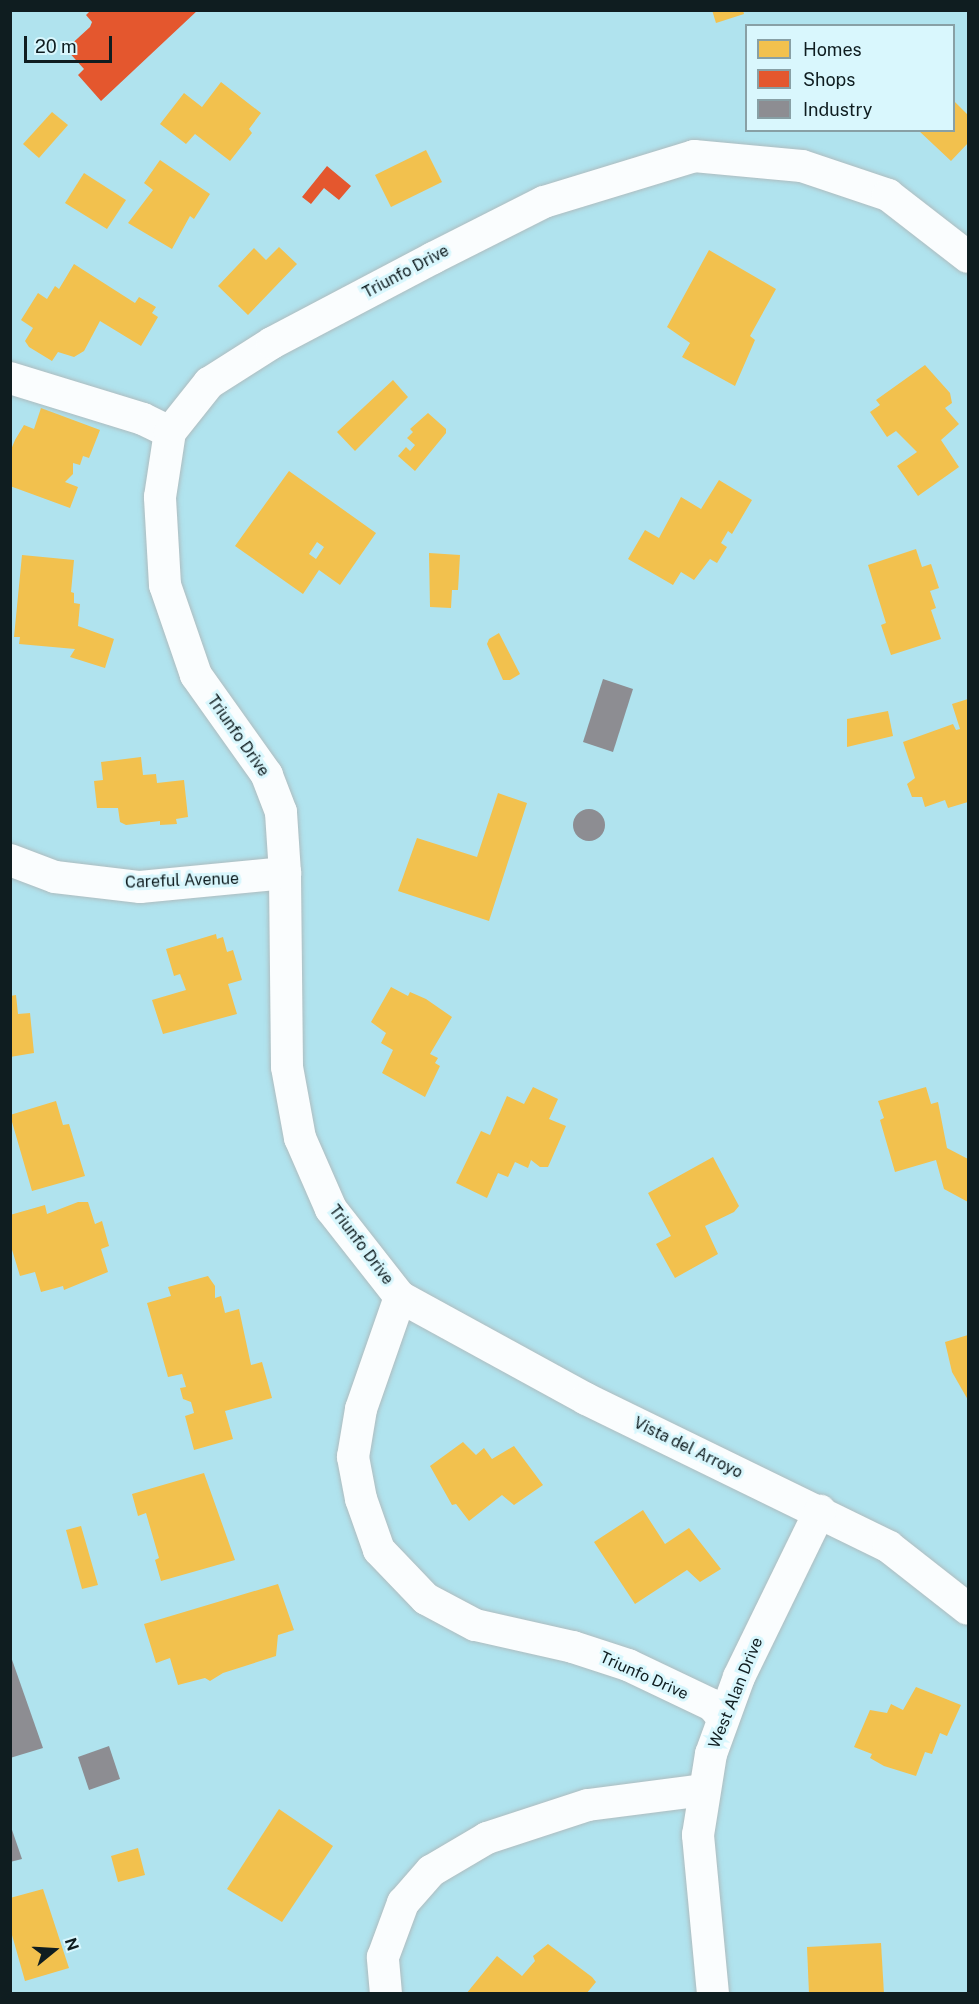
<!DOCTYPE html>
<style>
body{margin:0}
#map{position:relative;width:979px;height:2004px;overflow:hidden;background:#e1f1f5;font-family:"Public Sans",sans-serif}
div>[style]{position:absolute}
.green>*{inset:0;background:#b0e3ee}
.homes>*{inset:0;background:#f2c14e}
.shops>*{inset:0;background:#e4572e}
.industry>*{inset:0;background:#8d8d92}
.round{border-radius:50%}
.roads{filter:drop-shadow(0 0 2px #aebcbf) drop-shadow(0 0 2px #aebcbf)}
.minor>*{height:32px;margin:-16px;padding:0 16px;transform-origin:16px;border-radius:16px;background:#fafdfe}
span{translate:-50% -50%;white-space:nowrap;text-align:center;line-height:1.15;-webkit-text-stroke:6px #d9f7fd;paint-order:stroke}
.street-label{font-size:16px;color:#0f1d20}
.frame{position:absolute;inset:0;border:12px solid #0f1d20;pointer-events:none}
.legend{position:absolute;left:745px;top:24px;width:210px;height:108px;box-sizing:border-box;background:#d9f7fd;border:2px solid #88a0a5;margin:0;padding:8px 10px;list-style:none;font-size:18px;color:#0f1d20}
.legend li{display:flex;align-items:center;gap:12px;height:30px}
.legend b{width:30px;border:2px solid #88a0a5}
.north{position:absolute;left:24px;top:1920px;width:60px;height:60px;-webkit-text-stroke:4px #d9f7fd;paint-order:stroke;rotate:72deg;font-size:16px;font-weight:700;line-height:24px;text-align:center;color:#0f1d20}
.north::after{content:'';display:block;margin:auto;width:21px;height:27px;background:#0f1d20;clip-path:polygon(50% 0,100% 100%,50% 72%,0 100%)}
.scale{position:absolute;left:24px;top:36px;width:88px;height:27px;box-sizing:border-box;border:3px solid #0f1d20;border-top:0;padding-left:8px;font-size:18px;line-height:21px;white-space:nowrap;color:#0f1d20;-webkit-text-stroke:4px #d9f7fd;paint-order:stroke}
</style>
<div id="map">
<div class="green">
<div style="clip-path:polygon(evenodd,11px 11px,968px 11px,968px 1993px,11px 1993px,11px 11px,746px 26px,954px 26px,954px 130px,746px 130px,746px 26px)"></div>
</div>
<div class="homes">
<div style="clip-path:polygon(712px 10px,743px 10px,744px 14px,716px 23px)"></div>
<div style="clip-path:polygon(221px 82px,261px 113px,249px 129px,252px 133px,230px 161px,195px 134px,186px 144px,160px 124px,184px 93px,202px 107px)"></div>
<div style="clip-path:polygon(954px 101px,968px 115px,968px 143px,951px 161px,918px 130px,954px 130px)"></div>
<div style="clip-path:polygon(52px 112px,68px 125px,39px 158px,23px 144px)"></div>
<div style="clip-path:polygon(426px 150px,442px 182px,391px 207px,375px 175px)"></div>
<div style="clip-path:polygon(160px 160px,210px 194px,194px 219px,190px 216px,172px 249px,128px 223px,153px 190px,144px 183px)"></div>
<div style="clip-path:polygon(84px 173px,126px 200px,107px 229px,65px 203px)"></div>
<div style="clip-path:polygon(279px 247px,297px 264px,248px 315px,218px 286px,254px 248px,266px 260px)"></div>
<div style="clip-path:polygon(709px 250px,776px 289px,750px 336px,755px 340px,735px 386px,682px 357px,690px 343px,667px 327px)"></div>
<div style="clip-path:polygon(74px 264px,135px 303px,139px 297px,156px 307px,152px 313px,158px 317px,141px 346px,100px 321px,84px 351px,74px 357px,58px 352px,52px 361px,29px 347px,25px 341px,33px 328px,21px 320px,38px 293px,47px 299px,55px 286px,59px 289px)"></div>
<div style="clip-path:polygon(925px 365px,950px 393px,952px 403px,945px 408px,959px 424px,941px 440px,959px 467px,918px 496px,897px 466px,917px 452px,896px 431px,887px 437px,870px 412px,880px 405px,876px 400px)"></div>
<div style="clip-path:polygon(393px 380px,408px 397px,355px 451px,337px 432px)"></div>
<div style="clip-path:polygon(41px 408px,100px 430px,89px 458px,83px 456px,80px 465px,73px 463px,73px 474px,65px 482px,78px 487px,70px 508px,10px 486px,10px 452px,15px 440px,24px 425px,34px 429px)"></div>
<div style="clip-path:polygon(428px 413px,446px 429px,446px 433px,415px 471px,398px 456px,406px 447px,410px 451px,415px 445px,407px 438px,413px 432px,410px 429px)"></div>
<div style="clip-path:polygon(evenodd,289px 471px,376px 533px,340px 585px,319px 570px,303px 594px,235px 546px,289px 471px,317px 542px,324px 547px,316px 559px,309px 554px,317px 542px)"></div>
<div style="clip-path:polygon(719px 480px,752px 500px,732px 534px,728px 531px,721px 543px,727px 547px,717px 563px,710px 559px,694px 580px,681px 572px,673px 585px,628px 559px,645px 530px,659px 538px,681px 497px,701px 509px)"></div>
<div style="clip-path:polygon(916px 549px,922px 567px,931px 564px,939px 588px,930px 591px,936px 608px,931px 610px,941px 639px,891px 655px,881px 625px,886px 623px,868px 565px)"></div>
<div style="clip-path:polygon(429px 553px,460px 555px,458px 590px,452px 590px,451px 608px,430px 607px)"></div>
<div style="clip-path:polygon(22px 555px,74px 560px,71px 592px,74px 593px,74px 603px,80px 604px,78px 626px,114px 639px,105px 668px,70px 657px,75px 649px,19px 644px,20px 637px,14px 637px)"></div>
<div style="clip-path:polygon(499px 633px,520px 674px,510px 680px,503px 680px,487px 644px,489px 639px)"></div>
<div style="clip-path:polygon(968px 699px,968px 802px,948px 808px,945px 800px,925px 807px,922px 797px,912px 797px,907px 784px,915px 778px,903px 742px,953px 724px,956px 730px,960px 729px,952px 704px)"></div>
<div style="clip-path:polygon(888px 711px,893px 736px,847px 747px,847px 719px)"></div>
<div style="clip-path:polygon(141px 757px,143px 775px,156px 774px,157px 783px,184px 780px,188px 817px,176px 819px,177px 824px,160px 825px,160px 821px,126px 825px,120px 822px,118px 808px,97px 808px,94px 781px,103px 780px,101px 762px)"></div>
<div style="clip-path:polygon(498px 793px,527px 803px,489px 921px,398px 891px,417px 838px,477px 857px)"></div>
<div style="clip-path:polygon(216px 934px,217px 939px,223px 937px,227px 952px,233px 950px,242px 980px,228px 984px,237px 1014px,163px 1034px,152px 1000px,186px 990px,180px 974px,174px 976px,166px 949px)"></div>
<div style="clip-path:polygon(391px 987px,408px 996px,410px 992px,426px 999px,452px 1017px,430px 1054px,438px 1058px,435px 1063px,440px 1066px,425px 1097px,382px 1073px,393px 1050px,381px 1043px,386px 1033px,371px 1022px)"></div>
<div style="clip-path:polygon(16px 995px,18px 1014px,30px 1013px,34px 1053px,10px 1057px,10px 996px)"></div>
<div style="clip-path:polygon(533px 1087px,558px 1099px,549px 1119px,566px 1126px,548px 1167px,540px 1167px,531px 1160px,528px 1168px,515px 1162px,508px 1177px,498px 1173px,487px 1198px,456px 1183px,481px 1131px,490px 1135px,507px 1096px,524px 1104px)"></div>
<div style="clip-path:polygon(926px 1087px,931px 1104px,938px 1102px,947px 1148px,968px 1159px,968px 1202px,944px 1189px,936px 1160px,895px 1172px,880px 1120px,884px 1118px,878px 1101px)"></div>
<div style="clip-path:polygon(56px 1101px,63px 1125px,69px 1124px,85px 1176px,32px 1191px,10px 1115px)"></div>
<div style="clip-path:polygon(713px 1157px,739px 1206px,734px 1212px,705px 1226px,718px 1254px,675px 1278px,656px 1244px,671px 1236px,648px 1193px)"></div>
<div style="clip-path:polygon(78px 1202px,88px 1202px,95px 1224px,102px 1221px,109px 1246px,101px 1249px,108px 1272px,64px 1290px,63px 1286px,41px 1292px,35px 1272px,20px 1276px,10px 1243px,10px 1215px,45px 1205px,47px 1214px)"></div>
<div style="clip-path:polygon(208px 1276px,215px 1286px,215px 1298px,221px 1296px,225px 1313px,239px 1309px,251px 1365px,262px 1362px,272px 1398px,225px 1411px,233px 1439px,194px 1450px,185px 1416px,194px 1413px,191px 1402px,183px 1399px,180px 1388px,186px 1387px,182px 1374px,168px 1377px,147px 1303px,171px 1296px,168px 1287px)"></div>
<div style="clip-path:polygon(968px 1335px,968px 1400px,952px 1372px,945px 1342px)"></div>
<div style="clip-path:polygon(463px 1442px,476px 1455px,484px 1448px,492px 1459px,514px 1446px,543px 1485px,514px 1505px,502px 1495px,469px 1521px,456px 1504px,452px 1505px,430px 1466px)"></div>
<div style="clip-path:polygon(204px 1473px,235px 1560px,161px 1581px,155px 1560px,159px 1558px,146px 1513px,138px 1516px,132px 1494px)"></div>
<div style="clip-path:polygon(643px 1510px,665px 1544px,689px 1528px,721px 1569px,700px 1582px,687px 1570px,635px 1604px,594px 1542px)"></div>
<div style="clip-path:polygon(81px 1526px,98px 1585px,82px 1589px,66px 1530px)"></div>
<div style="clip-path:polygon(278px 1584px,294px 1630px,278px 1635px,276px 1656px,223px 1673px,210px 1681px,205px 1678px,178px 1685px,170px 1658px,156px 1663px,144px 1624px)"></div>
<div style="clip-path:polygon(916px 1687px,961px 1705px,947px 1736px,940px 1733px,932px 1754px,925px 1752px,916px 1776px,884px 1766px,870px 1758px,872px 1754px,854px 1747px,870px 1710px,887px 1713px,891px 1704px,903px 1710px)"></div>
<div style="clip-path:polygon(279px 1809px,333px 1846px,282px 1922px,227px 1889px)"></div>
<div style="clip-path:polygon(138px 1848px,145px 1875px,118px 1882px,111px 1856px)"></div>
<div style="clip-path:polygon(43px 1889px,69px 1968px,25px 1981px,10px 1928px,10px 1898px)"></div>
<div style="clip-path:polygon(881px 1943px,884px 1994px,809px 1994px,807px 1947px)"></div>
<div style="clip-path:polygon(548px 1944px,592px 1977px,596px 1982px,586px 1994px,466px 1994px,497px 1956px,522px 1976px,535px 1961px,533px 1956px)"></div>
</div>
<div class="shops">
<div style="clip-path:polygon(91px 10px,198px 10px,101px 101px,78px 75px,84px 69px,66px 49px,90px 27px,92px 22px,86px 15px)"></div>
<div style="clip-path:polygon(327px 166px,351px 186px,339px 200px,324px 188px,311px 204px,302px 197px)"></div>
</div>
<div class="industry">
<div style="clip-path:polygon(603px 679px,633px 689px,613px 752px,583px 742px)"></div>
<div class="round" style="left:573px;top:809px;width:32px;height:32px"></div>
<div style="clip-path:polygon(10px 1654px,43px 1748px,10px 1758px)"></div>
<div style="clip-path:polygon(109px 1746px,120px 1779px,89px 1790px,78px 1757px)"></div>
<div style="clip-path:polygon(10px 1824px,22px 1859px,10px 1862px)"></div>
</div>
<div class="roads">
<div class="minor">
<div style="left:10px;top:378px;width:139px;rotate:17.1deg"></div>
<div style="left:143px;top:419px;width:30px;rotate:26deg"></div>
<div style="left:10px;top:860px;width:48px;rotate:20.7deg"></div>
<div style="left:55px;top:877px;width:86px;rotate:6.7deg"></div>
<div style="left:140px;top:887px;width:146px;rotate:-5.5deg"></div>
<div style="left:400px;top:1297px;width:212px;rotate:28.7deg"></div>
<div style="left:586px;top:1399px;width:337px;rotate:26deg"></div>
<div style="left:889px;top:1547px;width:100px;rotate:38.1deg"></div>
<div style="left:723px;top:1718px;width:17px;rotate:-130deg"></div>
<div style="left:712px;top:1705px;width:93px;rotate:-154.5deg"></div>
<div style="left:628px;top:1665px;width:58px;rotate:-161.9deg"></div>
<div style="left:573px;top:1647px;width:100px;rotate:-167.3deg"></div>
<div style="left:475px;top:1625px;width:55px;rotate:-152deg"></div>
<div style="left:426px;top:1599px;width:68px;rotate:-133.8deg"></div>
<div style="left:379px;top:1550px;width:54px;rotate:-109.4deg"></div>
<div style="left:361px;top:1499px;width:43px;rotate:-100.8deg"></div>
<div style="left:353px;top:1457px;width:49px;rotate:-80.5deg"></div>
<div style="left:361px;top:1409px;width:119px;rotate:-70.8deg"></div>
<div style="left:400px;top:1297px;width:112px;rotate:-128.1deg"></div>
<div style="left:331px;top:1209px;width:77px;rotate:-113.6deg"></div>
<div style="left:300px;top:1138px;width:72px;rotate:-100.4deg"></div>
<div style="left:287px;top:1067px;width:194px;rotate:-90.6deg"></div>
<div style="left:285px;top:873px;width:61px;rotate:-93.8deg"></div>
<div style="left:281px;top:812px;width:40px;rotate:-111deg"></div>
<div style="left:267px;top:775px;width:123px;rotate:-125.4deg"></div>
<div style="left:196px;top:675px;width:95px;rotate:-109deg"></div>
<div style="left:165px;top:585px;width:88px;rotate:-93.3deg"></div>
<div style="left:160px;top:497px;width:66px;rotate:-81.3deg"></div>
<div style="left:170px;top:432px;width:63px;rotate:-51.5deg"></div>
<div style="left:209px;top:383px;width:75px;rotate:-32.4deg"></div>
<div style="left:272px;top:343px;width:182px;rotate:-27.8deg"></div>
<div style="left:433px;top:258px;width:124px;rotate:-26.8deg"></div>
<div style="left:544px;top:202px;width:157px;rotate:-17deg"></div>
<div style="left:694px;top:156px;width:108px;rotate:5.3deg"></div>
<div style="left:802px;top:166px;width:91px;rotate:18.6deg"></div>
<div style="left:888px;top:195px;width:101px;rotate:37.8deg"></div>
<div style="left:386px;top:1994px;width:37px;rotate:-95deg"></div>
<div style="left:383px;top:1957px;width:58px;rotate:-69.7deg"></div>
<div style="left:403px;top:1903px;width:43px;rotate:-48.8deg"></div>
<div style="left:431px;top:1871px;width:65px;rotate:-30.5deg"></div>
<div style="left:487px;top:1838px;width:106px;rotate:-18.1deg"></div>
<div style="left:588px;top:1805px;width:116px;rotate:-7.4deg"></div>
<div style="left:713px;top:1994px;width:160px;rotate:-95.4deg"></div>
<div style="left:698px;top:1835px;width:82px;rotate:-80.9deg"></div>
<div style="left:711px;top:1754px;width:82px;rotate:-70deg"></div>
<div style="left:739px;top:1677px;width:185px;rotate:-64deg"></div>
</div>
</div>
<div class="street-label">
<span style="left:406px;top:272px;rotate:-28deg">Triunfo Drive</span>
<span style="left:238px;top:736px;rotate:55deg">Triunfo Drive</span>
<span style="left:182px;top:881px;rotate:-2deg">Careful Avenue</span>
<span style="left:361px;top:1245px;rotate:53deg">Triunfo Drive</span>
<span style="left:688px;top:1448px;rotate:26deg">Vista del Arroyo</span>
<span style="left:644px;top:1676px;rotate:24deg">Triunfo Drive</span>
<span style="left:736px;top:1693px;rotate:-68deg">West Alan Drive</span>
</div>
<div class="frame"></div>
<ul class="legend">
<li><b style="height:16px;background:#f2c14e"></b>Homes</li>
<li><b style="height:16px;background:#e4572e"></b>Shops</li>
<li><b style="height:16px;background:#8d8d92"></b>Industry</li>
</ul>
<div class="north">N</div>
<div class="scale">20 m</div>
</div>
